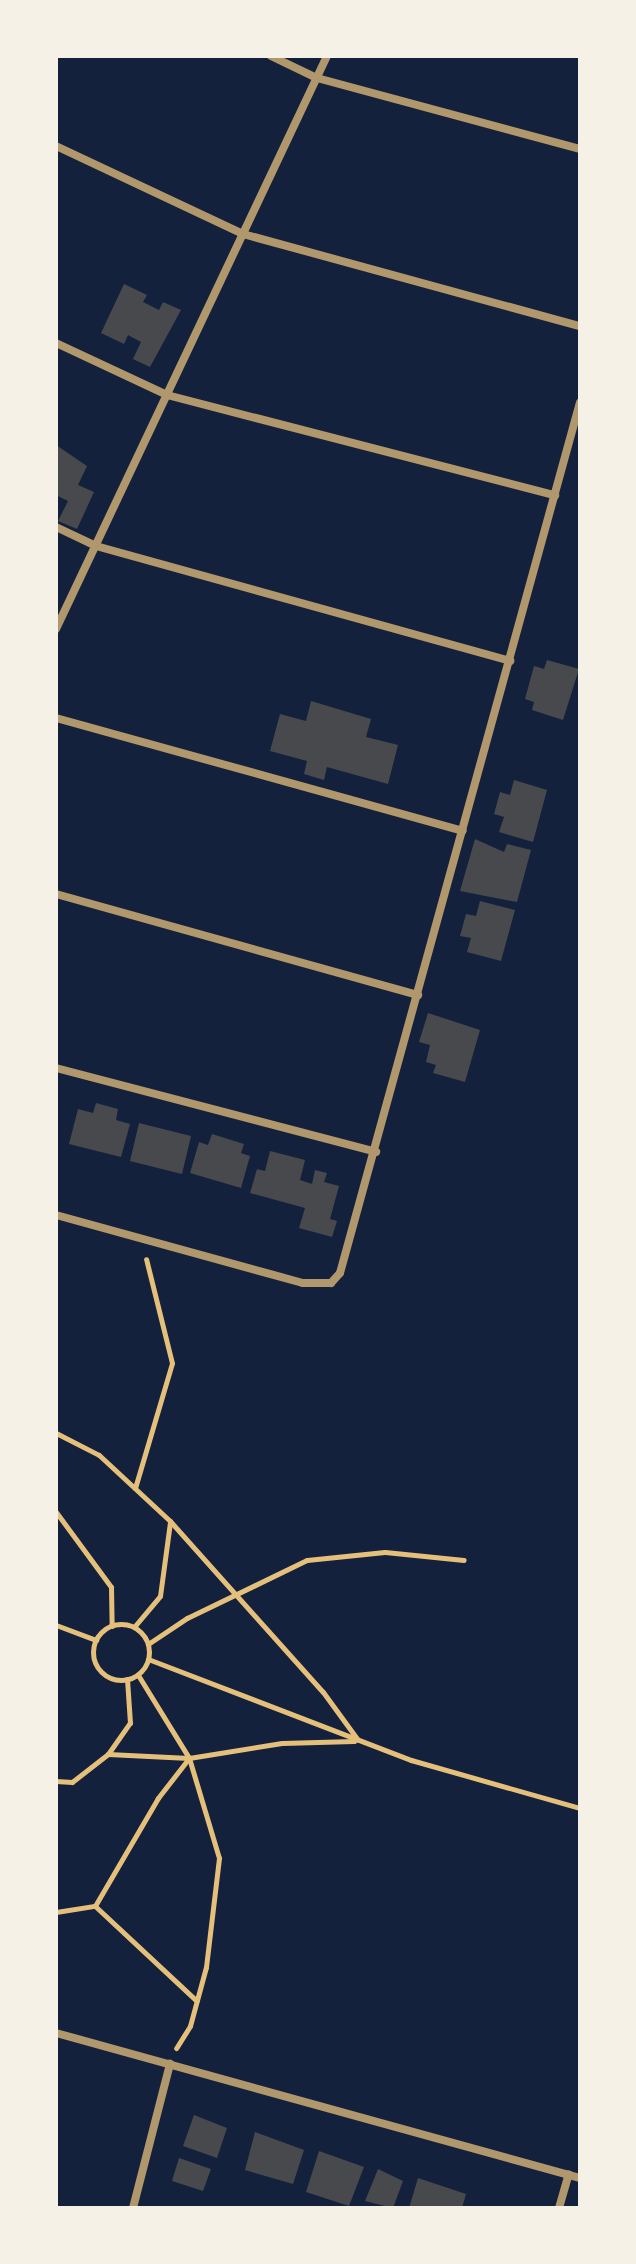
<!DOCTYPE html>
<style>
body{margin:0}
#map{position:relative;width:636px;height:2264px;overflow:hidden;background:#14213d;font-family:"Source Serif 4",serif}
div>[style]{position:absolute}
.building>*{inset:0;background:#48494c}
.path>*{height:5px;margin:-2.5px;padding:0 2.5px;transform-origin:2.5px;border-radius:2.5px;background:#e5c07b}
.path>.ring{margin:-2.5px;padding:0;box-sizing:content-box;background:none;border:5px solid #e5c07b;border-radius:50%}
.minor>*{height:8px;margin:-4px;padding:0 4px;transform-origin:4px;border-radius:4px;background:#b1986c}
span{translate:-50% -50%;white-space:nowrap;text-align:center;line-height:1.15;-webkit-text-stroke:6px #f6f1e7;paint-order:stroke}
.frame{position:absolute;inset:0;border:58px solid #f6f1e7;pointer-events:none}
</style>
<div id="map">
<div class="building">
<div style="clip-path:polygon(124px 284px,147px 295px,143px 302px,159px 310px,163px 302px,181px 310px,150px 367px,133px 359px,141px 342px,128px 335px,124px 344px,101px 333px)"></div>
<div style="clip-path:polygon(56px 445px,87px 466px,78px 485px,94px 492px,77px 529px,58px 521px,68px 501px,56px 495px)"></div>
<div style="clip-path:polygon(547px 660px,579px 669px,563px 720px,532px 710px,534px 702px,525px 699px,534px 666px,544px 669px)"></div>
<div style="clip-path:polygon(311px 701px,371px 719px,366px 737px,398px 745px,388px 784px,327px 767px,324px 780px,304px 774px,307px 761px,270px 751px,280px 714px,306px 721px)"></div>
<div style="clip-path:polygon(514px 780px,547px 790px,533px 842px,499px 832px,504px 817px,494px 814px,500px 792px,510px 795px)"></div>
<div style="clip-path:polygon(475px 839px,504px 852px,507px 844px,531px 850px,517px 902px,460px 891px)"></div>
<div style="clip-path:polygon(480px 901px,515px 910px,501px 961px,467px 952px,471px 938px,460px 936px,466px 914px,476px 916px)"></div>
<div style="clip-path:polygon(428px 1013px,480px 1030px,465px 1082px,433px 1073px,436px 1065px,426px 1062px,430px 1045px,419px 1042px)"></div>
<div style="clip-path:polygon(96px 1103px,118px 1109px,116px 1120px,130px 1124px,121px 1157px,69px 1144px,78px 1109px,93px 1113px)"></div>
<div style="clip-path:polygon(139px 1123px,191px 1136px,182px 1174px,130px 1161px)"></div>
<div style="clip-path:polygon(212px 1134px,244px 1144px,241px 1153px,250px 1156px,241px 1188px,190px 1173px,199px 1142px,208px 1145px)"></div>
<div style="clip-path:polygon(270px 1151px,305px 1160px,300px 1180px,312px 1184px,315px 1170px,327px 1173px,324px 1182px,339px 1186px,330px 1219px,337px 1221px,332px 1237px,299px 1228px,305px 1208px,250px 1193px,257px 1169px,265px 1171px)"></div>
<div style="clip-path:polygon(194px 2115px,227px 2128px,217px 2158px,183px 2146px)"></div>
<div style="clip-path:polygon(255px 2132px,304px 2150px,293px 2184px,245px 2170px)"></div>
<div style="clip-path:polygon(319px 2151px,364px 2167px,349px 2206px,306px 2192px)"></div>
<div style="clip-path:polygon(179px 2158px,211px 2169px,203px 2191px,172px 2181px)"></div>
<div style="clip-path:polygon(378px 2169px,403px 2181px,393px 2208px,365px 2201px)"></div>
<div style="clip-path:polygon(418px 2178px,466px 2194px,462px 2208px,409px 2208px)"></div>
</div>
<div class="path">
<div style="left:56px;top:1433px;width:48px;rotate:27.1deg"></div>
<div style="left:99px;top:1455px;width:97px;rotate:42.9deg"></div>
<div style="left:170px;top:1521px;width:229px;rotate:48.2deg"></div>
<div style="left:323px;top:1692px;width:59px;rotate:53.9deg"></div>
<div style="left:135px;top:1488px;width:130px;rotate:-73.5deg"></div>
<div style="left:172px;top:1363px;width:107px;rotate:-104deg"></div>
<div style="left:56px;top:1512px;width:93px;rotate:53.7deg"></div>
<div style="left:111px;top:1587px;width:39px;rotate:89deg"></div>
<div class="ring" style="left:93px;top:1624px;width:51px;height:51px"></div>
<div style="left:56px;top:1625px;width:43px;rotate:20.6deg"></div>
<div style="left:134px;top:1627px;width:40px;rotate:-50deg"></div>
<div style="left:160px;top:1596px;width:75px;rotate:-82.3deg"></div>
<div style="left:148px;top:1644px;width:47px;rotate:-33.7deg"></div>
<div style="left:187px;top:1618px;width:133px;rotate:-25.8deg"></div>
<div style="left:307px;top:1560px;width:78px;rotate:-5.9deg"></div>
<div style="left:385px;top:1552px;width:79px;rotate:5.8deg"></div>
<div style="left:148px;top:1659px;width:282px;rotate:21deg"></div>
<div style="left:411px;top:1760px;width:176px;rotate:15.9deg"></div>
<div style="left:138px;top:1675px;width:97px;rotate:58.4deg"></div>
<div style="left:189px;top:1758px;width:104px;rotate:73.3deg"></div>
<div style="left:219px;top:1858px;width:110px;rotate:96.8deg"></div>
<div style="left:206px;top:1967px;width:61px;rotate:105.2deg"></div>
<div style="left:190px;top:2026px;width:26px;rotate:122deg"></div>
<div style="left:108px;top:1754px;width:81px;rotate:2.8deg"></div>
<div style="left:189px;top:1758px;width:94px;rotate:-9.2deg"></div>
<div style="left:282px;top:1743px;width:72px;rotate:-1.6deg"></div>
<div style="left:189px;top:1758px;width:51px;rotate:127.8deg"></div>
<div style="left:158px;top:1798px;width:125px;rotate:120.3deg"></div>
<div style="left:95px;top:1906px;width:139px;rotate:43deg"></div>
<div style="left:56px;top:1781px;width:16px;rotate:4deg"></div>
<div style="left:72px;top:1782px;width:46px;rotate:-37.9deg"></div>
<div style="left:108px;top:1754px;width:38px;rotate:-55deg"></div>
<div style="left:130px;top:1723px;width:44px;rotate:-93.9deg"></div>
<div style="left:56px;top:1912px;width:39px;rotate:-9deg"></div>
</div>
<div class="minor">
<div style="left:271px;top:56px;width:51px;rotate:25.6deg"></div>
<div style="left:317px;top:78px;width:272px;rotate:15.1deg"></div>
<div style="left:56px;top:146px;width:207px;rotate:25.2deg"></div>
<div style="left:243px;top:234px;width:349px;rotate:15.3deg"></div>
<div style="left:56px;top:343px;width:123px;rotate:25.1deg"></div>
<div style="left:167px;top:395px;width:401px;rotate:14.5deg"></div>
<div style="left:56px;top:527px;width:44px;rotate:25.4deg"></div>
<div style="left:96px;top:546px;width:430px;rotate:15.5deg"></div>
<div style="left:56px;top:629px;width:634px;rotate:-64.69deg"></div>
<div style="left:56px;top:718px;width:422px;rotate:15.5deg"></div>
<div style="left:56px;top:894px;width:376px;rotate:15.6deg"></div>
<div style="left:56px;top:1068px;width:331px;rotate:14.7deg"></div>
<div style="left:56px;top:1215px;width:256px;rotate:15.4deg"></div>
<div style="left:303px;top:1283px;width:28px"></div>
<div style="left:331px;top:1283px;width:13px;rotate:-48deg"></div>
<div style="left:340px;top:1273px;width:903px;rotate:-74.59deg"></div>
<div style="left:56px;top:2033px;width:544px;rotate:15.47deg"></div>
<div style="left:133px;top:2208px;width:149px;rotate:-75.6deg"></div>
<div style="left:559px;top:2208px;width:35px;rotate:-74deg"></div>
</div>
<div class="frame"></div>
</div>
